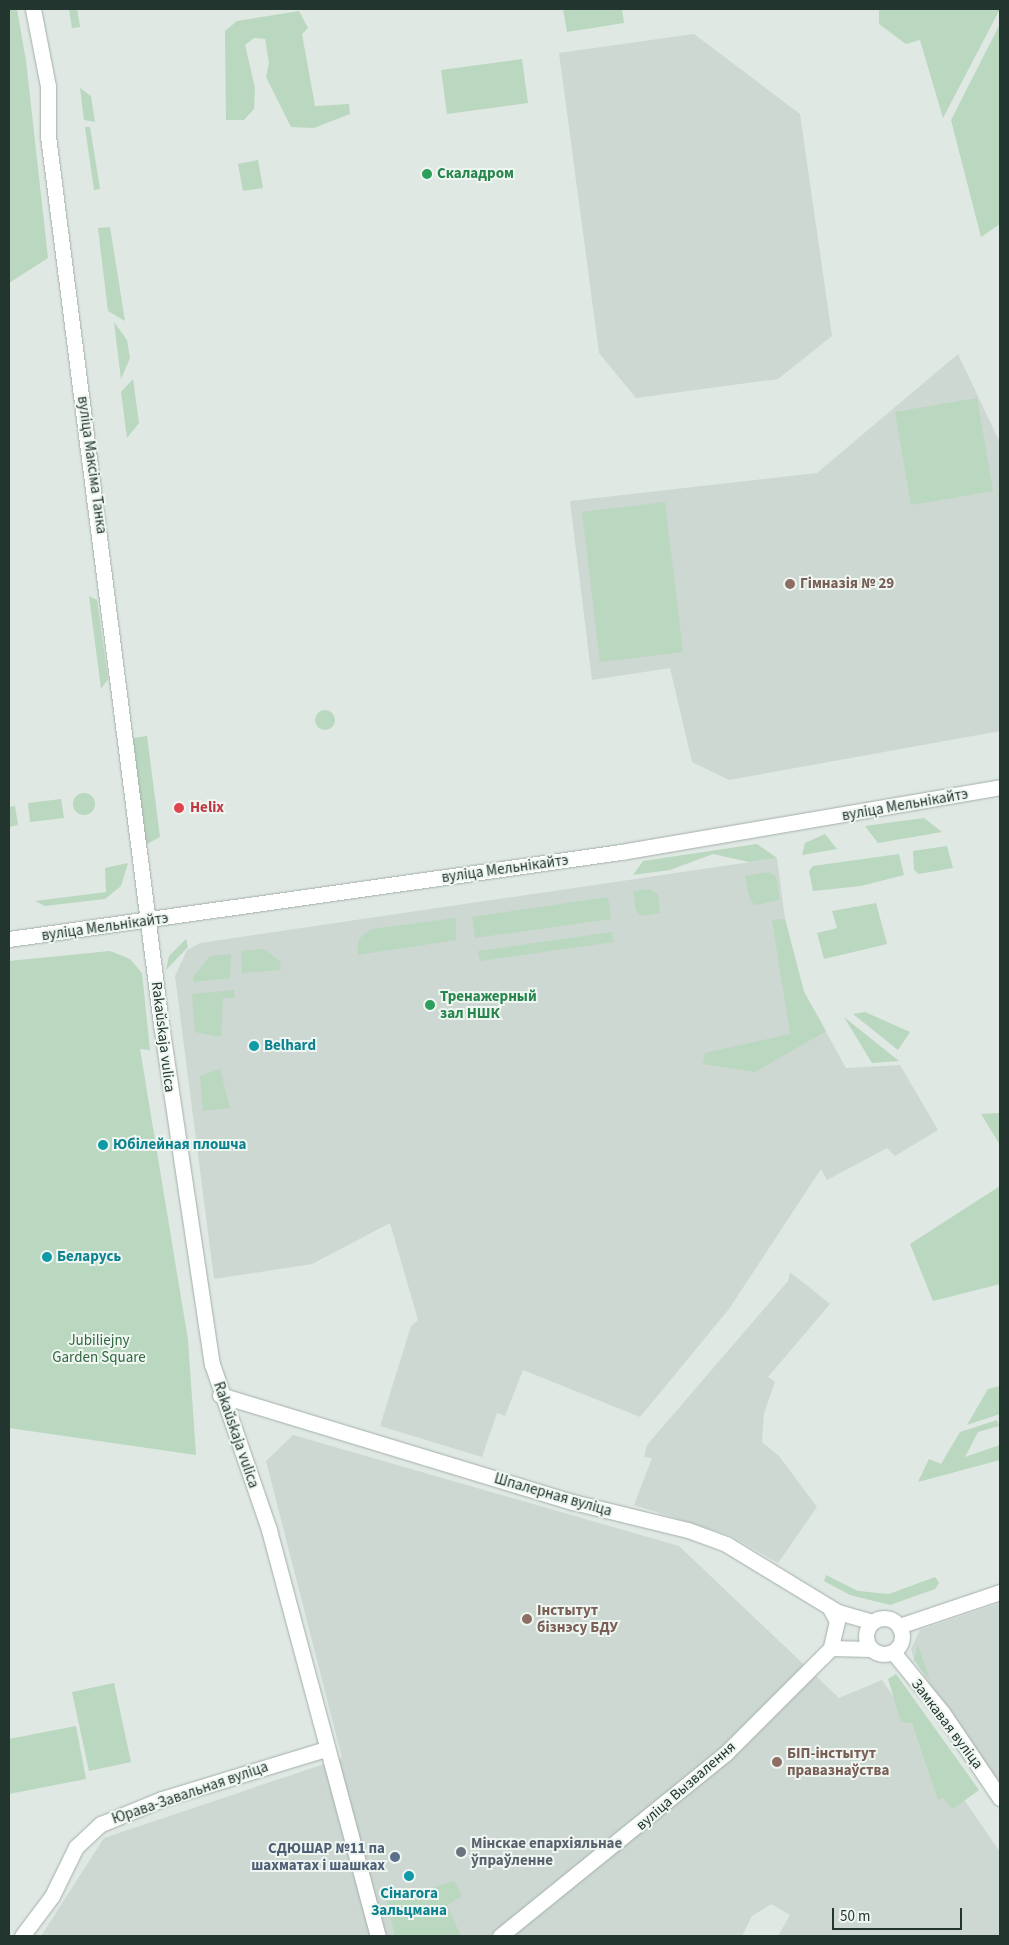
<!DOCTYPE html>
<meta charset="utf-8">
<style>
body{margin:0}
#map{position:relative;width:1009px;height:1945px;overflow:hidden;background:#dfe8e3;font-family:"Source Sans 3",sans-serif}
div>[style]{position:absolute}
.built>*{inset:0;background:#cdd8d2}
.green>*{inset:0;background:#bad7bf}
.round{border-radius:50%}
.roads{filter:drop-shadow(0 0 1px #a3afa9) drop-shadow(0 0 1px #a3afa9)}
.minor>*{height:15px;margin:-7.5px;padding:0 7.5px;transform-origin:7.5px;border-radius:7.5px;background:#fff}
.minor>.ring{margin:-7.5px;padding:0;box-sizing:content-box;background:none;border:15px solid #fff;border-radius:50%}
.secondary>*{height:15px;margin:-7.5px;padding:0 7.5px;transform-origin:7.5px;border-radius:7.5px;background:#fff}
.dots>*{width:14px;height:14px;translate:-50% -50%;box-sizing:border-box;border:2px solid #eff6f1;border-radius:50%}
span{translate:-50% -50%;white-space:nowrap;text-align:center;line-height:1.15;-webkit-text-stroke:4px #eff6f1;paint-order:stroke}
.leisure-label{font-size:15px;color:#27864d;font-weight:700}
.left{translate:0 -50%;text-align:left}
.street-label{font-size:15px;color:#22362f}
.education-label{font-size:15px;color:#785e54;font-weight:700}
.health-label{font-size:15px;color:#be3a42;font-weight:700}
.culture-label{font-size:15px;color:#0d838f;font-weight:700}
.park-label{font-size:15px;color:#316840}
.worship-label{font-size:15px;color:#5b616d;font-weight:700}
.service-label{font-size:15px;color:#4e5e75;font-weight:700}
.right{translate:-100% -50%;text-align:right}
.frame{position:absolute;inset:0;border:10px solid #22362f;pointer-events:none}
.scale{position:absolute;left:832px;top:1908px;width:130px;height:22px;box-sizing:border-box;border:2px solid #22362f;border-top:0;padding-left:6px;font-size:15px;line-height:18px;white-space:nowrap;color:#22362f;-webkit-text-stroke:4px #eff6f1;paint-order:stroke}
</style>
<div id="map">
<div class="built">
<div style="clip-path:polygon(694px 34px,800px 114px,832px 336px,778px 379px,636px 398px,599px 353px,559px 53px)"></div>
<div style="clip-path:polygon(958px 354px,1000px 443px,1000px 731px,729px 780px,692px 762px,670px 668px,592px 680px,570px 501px,817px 473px)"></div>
<div style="clip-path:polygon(777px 858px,785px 919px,804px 992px,846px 1068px,900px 1065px,938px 1130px,895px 1156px,887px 1148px,827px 1180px,821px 1169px,729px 1309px,640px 1417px,523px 1370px,505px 1416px,497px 1413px,482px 1457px,380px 1426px,411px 1326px,418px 1320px,390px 1223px,312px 1264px,214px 1279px,175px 976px,187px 950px,200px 943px)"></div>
<div style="clip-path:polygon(790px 1272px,830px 1304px,768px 1377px,775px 1382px,764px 1413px,762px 1442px,779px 1456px,817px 1507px,778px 1563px,729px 1535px,634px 1505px,652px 1458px,644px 1457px,647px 1445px,788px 1281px)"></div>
<div style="clip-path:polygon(293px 1435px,679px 1546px,839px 1698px,882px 1680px,1000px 1852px,1000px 1936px,778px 1936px,790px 1915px,771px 1904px,752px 1916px,742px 1936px,41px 1936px,104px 1838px,342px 1758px,266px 1461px)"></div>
<div style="clip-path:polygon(1000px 1603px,1000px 1790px,914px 1660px,911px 1649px,920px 1630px)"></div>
</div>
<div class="green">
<div style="clip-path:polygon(9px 9px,17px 9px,26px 61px,48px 258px,9px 283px)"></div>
<div style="clip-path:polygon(69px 9px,77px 9px,80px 27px,72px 28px)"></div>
<div style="clip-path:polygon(563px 9px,622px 9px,624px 23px,567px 32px)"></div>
<div style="clip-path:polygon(879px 9px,1000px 9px,943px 118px,920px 40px,906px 44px,879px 24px)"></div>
<div style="clip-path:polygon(299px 11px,308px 28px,302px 34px,315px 106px,349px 104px,350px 114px,314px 128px,291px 127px,266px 77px,269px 63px,265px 39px,254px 38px,245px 45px,255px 88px,254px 109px,244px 120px,226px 120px,225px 31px,237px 21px)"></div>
<div style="clip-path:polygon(1000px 24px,1000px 224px,981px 237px,951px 120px)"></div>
<div style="clip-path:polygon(522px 59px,528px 103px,447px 114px,441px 70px)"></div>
<div style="clip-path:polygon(80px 88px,91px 96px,95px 122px,84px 120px)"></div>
<div style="clip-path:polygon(85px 127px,90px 127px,100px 189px,94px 190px)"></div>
<div style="clip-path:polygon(258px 160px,263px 188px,243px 191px,238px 164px)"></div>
<div style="clip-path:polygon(110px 227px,125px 321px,108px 311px,98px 228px)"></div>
<div style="clip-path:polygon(114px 322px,127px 340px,130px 358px,121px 379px)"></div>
<div style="clip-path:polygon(133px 379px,139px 423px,127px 438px,121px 392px)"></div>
<div style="clip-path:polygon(977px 398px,993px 491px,911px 505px,895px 412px)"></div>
<div style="clip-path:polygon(665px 502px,683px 652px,600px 662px,582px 512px)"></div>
<div style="clip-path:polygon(89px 596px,97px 600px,108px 679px,101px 689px)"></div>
<div class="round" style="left:315px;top:710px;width:20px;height:20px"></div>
<div style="clip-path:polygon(147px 736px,160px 837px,145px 845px,133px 738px)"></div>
<div class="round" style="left:73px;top:793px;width:22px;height:22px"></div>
<div style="clip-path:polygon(61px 799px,64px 818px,30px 822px,28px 803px)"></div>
<div style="clip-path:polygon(15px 806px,18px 825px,9px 827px,9px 807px)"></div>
<div style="clip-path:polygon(924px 818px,942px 832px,878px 843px,865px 826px)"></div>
<div style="clip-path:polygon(825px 834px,837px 849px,802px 855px,805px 843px)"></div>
<div style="clip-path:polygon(757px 844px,777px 858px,749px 862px,713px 854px,670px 870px,633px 875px,643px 861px)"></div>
<div style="clip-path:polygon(947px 846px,953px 868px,919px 874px,914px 870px,913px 851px)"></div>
<div style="clip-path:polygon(899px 854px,904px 875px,861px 886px,813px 891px,809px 871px,813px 866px)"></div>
<div style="clip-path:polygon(128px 863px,121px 886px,105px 899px,45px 906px,35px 901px,106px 892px,105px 868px)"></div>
<div style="clip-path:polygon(769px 872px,776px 877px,780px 900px,755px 905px,750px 900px,745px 876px)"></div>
<div style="clip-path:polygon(649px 889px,658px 895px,660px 913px,642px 916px,636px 911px,633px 891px)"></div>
<div style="clip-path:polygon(608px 897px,611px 919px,475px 938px,472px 917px)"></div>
<div style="clip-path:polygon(876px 903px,887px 944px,824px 959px,817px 933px,837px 928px,832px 911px)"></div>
<div style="clip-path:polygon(456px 918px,456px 940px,357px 955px,359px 939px,371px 929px)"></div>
<div style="clip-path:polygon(785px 919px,804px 992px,826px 1031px,755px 1072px,703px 1064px,705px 1053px,790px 1034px,772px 920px)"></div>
<div style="clip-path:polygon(612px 932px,614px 942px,480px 961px,478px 951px)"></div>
<div style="clip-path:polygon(186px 939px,188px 947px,166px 970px,169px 956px)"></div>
<div style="clip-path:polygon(263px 949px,280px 961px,281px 970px,242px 973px,241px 951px)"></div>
<div style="clip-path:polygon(110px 951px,130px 959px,142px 973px,150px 1050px,140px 1049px,188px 1340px,196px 1455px,9px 1428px,9px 961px)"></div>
<div style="clip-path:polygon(231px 954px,230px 978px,194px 982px,193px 977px,210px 956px)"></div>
<div style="clip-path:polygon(234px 990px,235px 998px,223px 998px,221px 1037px,195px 1032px,192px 994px)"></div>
<div style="clip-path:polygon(865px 1012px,910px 1032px,898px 1050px,853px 1014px)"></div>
<div style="clip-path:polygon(844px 1017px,899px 1061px,872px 1063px)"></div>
<div style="clip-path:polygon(220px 1069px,230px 1108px,203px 1111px,200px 1076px)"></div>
<div style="clip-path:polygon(1000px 1113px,1000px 1145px,981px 1114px)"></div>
<div style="clip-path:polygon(1000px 1186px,1000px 1284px,933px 1301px,910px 1244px)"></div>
<div style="clip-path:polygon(1000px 1386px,1000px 1414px,967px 1425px,988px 1389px)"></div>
<div style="clip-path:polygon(997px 1420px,999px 1426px,978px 1432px,965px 1457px,1000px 1445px,1000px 1460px,918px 1482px,929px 1459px,941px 1464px,960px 1432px)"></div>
<div style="clip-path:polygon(826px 1575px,858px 1591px,889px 1594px,935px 1577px,939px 1583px,935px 1589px,890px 1605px,850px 1595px,824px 1581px)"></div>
<div style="clip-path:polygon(918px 1645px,930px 1680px,914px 1660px)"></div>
<div style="clip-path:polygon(896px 1674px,979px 1790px,953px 1809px,943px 1798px,938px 1800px,912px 1723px,901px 1722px,888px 1679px)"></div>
<div style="clip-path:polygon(114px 1683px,131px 1762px,89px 1771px,72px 1692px)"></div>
<div style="clip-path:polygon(76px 1726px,86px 1779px,9px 1794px,9px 1739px)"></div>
<div style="clip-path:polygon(454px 1881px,462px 1896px,447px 1905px,461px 1936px,395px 1936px,387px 1902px)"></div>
</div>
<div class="roads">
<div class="minor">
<div style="left:33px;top:9px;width:78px;rotate:79deg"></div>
<div style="left:48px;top:86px;width:50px;rotate:90deg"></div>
<div style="left:48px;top:136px;width:895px;rotate:82.75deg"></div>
<div style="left:161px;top:1024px;width:344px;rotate:81.5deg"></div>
<div style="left:212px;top:1364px;width:176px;rotate:71deg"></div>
<div style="left:269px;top:1530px;width:420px;rotate:75deg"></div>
<div style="left:220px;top:1395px;width:369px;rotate:16.9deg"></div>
<div style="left:573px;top:1502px;width:118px;rotate:13.7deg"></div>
<div style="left:688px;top:1530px;width:40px;rotate:20.2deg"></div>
<div style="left:726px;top:1544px;width:131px;rotate:31.3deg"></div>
<div style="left:838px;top:1612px;width:35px;rotate:16deg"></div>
<div style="left:830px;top:1608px;width:15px;rotate:62deg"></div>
<div style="left:837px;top:1621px;width:28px;rotate:103deg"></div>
<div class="ring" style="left:866px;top:1618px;width:21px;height:21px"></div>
<div style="left:899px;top:1626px;width:107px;rotate:-18.6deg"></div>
<div style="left:893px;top:1652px;width:77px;rotate:50.8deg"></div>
<div style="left:942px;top:1712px;width:104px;rotate:56deg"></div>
<div style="left:22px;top:1936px;width:50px;rotate:-53.1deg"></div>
<div style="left:52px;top:1896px;width:55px;rotate:-63.9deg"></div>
<div style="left:76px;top:1847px;width:34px;rotate:-43deg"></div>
<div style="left:101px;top:1824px;width:66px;rotate:-22.3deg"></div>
<div style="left:162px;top:1799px;width:171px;rotate:-17deg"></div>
<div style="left:500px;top:1936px;width:291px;rotate:-39deg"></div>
<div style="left:726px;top:1753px;width:148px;rotate:-45deg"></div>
<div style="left:831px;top:1648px;width:40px;rotate:1.4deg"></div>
</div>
<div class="secondary">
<div style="left:9px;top:939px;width:618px;rotate:-8.09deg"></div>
<div style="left:621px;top:852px;width:385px;rotate:-9.7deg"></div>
</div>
</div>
<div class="dots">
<div style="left:427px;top:174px;background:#2e9e5b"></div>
<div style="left:790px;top:584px;background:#8d6e63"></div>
<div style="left:179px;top:808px;background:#e0444e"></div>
<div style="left:430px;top:1005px;background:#2e9e5b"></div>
<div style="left:254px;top:1046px;background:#0f9aa8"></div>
<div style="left:103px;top:1145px;background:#0f9aa8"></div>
<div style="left:47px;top:1257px;background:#0f9aa8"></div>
<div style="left:527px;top:1619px;background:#8d6e63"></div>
<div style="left:777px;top:1762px;background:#8d6e63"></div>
<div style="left:461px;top:1852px;background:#6b7280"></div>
<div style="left:395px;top:1857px;background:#5c6f8a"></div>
<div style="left:409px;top:1876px;background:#0f9aa8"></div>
</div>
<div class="leisure-label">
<span class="left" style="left:437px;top:174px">Скаладром</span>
<span class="left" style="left:440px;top:1005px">Тренажерный<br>зал НШК</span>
</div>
<div class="street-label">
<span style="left:92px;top:465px;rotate:82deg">вуліца Максіма Танка</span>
<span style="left:905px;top:805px;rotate:-10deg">вуліца Мельнікайтэ</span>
<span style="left:505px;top:869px;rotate:-8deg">вуліца Мельнікайтэ</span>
<span style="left:105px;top:927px;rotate:-8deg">вуліца Мельнікайтэ</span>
<span style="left:163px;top:1037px;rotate:83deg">Rakaŭskaja vulica</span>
<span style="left:236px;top:1435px;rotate:71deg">Rakaŭskaja vulica</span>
<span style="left:553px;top:1495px;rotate:16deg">Шпалерная вуліца</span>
<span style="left:947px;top:1724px;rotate:53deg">Замкавая вуліца</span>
<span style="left:686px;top:1786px;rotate:-41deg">вуліца Вызвалення</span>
<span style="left:190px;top:1793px;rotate:-19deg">Юрава-Завальная вуліца</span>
</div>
<div class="education-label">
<span class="left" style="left:800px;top:584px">Гімназія № 29</span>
<span class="left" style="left:537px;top:1619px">Інстытут<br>бізнэсу БДУ</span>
<span class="left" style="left:787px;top:1762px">БІП-інстытут<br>правазнаўства</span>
</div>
<div class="health-label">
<span class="left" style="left:190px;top:808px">Helix</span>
</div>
<div class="culture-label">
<span class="left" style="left:264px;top:1046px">Belhard</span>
<span class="left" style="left:113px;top:1145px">Юбілейная плошча</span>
<span class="left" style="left:57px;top:1257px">Беларусь</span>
<span style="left:409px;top:1902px">Сінагога<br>Зальцмана</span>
</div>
<div class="park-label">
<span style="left:99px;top:1349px">Jubiliejny<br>Garden Square</span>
</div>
<div class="worship-label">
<span class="left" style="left:471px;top:1852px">Мінскае епархіяльнае<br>ўпраўленне</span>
</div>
<div class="service-label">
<span class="right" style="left:385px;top:1857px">СДЮШАР №11 па<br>шахматах і шашках</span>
</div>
<div class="frame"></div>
<div class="scale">50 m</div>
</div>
